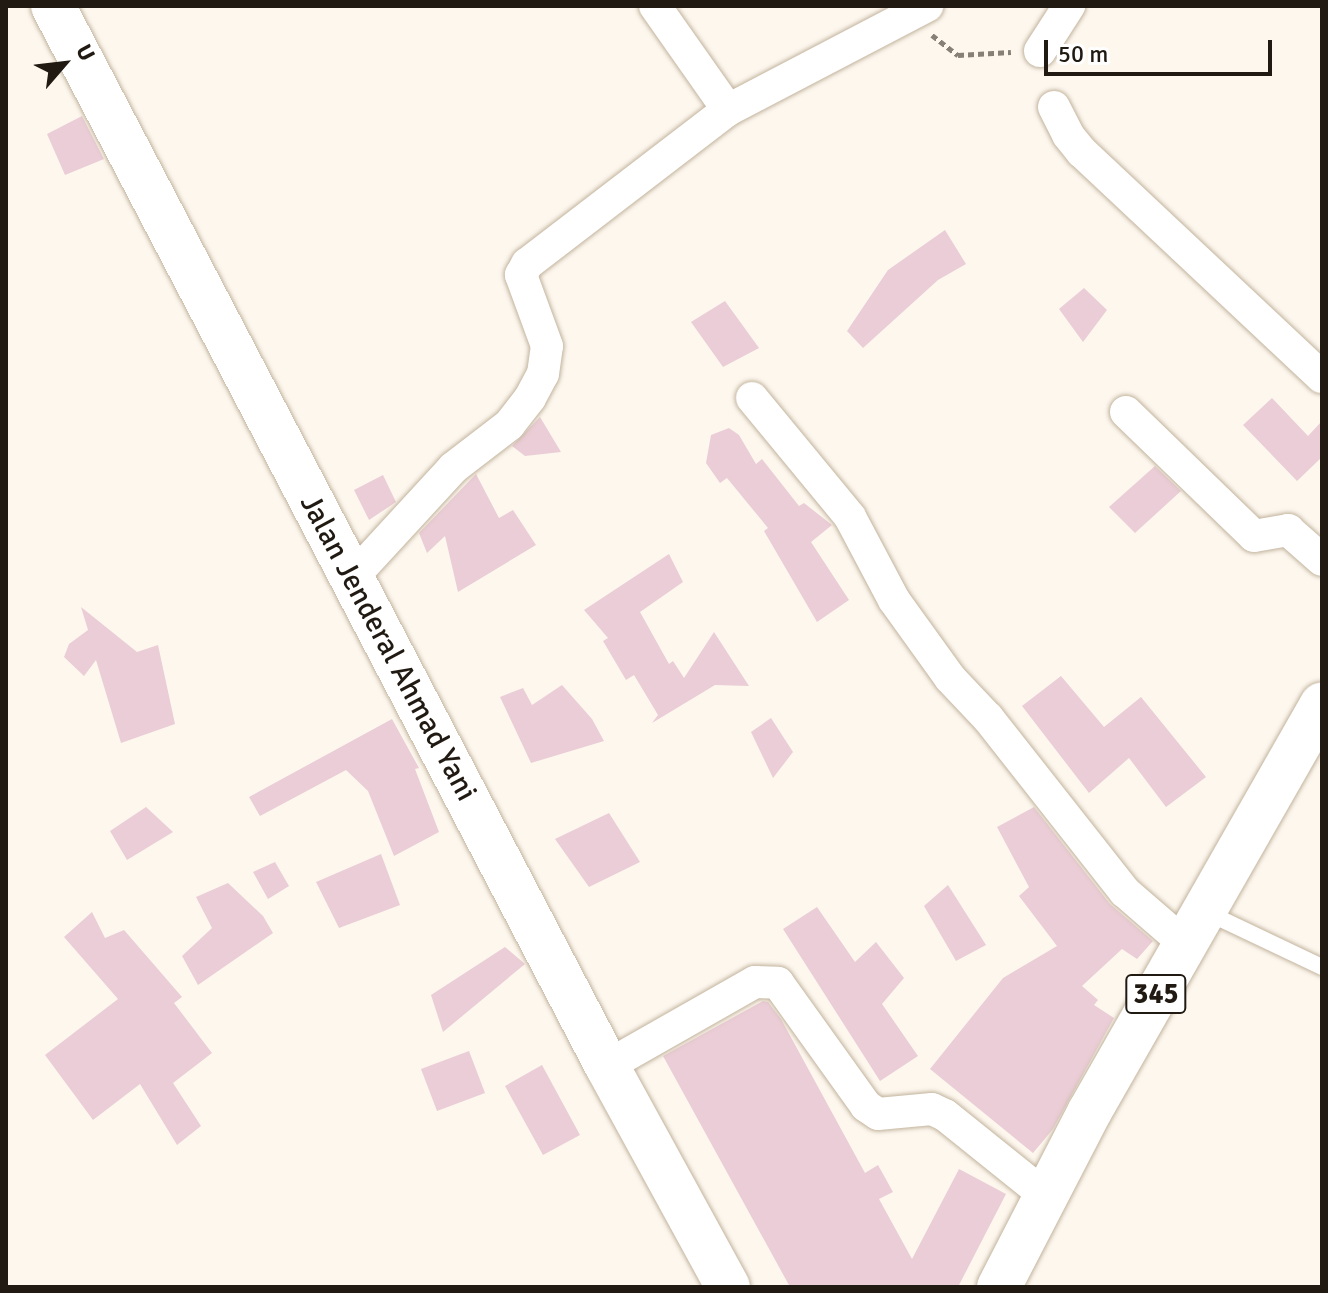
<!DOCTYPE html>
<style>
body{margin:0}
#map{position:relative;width:1328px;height:1293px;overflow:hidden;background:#fdf7ee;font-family:Signika,sans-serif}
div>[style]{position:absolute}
.building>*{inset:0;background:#eacdd6}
.path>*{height:5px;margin-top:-2.5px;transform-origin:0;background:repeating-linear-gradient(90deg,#868077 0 6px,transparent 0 10px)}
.roads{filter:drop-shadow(0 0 2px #c2b39d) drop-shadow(0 0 2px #c2b39d)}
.lane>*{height:16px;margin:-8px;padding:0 8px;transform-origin:8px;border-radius:8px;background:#fff}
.street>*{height:32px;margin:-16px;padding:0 16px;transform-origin:16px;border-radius:16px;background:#fff}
.secondary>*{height:44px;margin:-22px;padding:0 22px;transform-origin:22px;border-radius:22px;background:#fff}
.primary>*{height:44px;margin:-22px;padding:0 22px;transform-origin:22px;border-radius:22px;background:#fff}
span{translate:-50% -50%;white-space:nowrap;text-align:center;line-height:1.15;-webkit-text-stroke:6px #fff;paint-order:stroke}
.shield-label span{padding:2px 6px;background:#fff;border:2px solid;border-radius:6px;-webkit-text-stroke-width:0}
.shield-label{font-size:28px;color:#201a12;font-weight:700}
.street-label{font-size:30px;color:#201a12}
.frame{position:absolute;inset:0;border:8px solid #201a12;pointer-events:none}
.north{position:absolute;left:24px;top:24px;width:80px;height:80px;-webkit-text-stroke:6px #fff;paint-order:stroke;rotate:62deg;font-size:22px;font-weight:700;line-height:32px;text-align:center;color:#201a12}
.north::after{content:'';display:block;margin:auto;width:28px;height:36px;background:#201a12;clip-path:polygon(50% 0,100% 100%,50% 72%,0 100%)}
.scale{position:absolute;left:1044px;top:40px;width:228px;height:36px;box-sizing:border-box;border:4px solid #201a12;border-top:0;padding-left:10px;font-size:24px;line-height:28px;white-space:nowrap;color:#201a12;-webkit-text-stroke:6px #fff;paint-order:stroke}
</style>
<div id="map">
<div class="building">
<div style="clip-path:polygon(82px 116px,104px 159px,65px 175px,47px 134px)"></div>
<div style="clip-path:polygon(945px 230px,966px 264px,938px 280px,863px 348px,847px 331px,888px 270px)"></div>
<div style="clip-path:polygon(1084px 288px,1107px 310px,1083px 342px,1059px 309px)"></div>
<div style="clip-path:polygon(725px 301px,759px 348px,723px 367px,691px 322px)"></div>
<div style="clip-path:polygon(1272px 398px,1308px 436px,1322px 421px,1322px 457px,1297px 481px,1243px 425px)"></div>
<div style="clip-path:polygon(540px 417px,561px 452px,525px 456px,512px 446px)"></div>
<div style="clip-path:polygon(729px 428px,739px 435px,756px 464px,762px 459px,799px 506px,804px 503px,832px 525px,811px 542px,849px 600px,817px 622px,764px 531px,768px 528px,727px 478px,720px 483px,706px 463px,711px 435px)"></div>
<div style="clip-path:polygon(1155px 466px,1181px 491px,1135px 533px,1109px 507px)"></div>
<div style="clip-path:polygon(476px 474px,499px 518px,513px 510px,536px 545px,458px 592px,445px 536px,427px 553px,419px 533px)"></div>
<div style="clip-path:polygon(383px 475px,396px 502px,369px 520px,354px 490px)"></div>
<div style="clip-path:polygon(669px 554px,683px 582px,640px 612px,669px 664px,673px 661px,684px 678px,714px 632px,749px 686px,715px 685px,652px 723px,658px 715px,634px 675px,626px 680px,603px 641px,608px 638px,584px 610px)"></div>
<div style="clip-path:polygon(81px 607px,137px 652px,158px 645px,175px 724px,121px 743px,96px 660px,84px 676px,64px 657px,69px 644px,88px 630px)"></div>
<div style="clip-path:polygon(1061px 676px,1104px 727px,1141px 697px,1206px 777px,1166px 807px,1129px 758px,1089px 793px,1022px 706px)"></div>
<div style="clip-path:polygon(562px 685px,592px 719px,604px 741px,531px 763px,500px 697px,523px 688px,532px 705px)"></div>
<div style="clip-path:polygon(771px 718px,793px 752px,773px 778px,751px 732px)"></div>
<div style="clip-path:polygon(392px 719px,419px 768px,415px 769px,439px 832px,394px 856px,368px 791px,346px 770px,260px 816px,249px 797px)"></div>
<div style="clip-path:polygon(146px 807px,173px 832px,127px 860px,110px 831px)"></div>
<div style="clip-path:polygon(1034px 807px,1110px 904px,1153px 941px,1137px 959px,1122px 949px,1082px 986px,1098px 1000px,1094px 1005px,1114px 1018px,1053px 1129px,1033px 1153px,930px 1069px,1003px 978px,1057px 946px,1019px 896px,1029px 887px,997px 827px)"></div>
<div style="clip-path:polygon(609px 813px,640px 862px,589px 887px,555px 839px)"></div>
<div style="clip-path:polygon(381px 854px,400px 905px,339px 928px,316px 882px)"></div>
<div style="clip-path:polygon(275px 862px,289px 886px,268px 899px,253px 872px)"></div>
<div style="clip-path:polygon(228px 883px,263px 916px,273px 933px,198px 985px,182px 956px,212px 928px,196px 897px)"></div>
<div style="clip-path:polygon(948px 885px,986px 945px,956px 961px,924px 906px)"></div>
<div style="clip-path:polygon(817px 907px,855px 962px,876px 942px,904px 978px,882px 1004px,918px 1056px,880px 1081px,783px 929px)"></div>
<div style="clip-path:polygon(92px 912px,105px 938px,124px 930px,182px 997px,174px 1003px,212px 1053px,173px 1083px,201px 1126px,177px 1145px,140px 1084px,93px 1120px,45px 1055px,118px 999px,64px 937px)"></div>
<div style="clip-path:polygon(505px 947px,525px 964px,443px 1032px,431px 995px)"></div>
<div style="clip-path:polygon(763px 1001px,768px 1002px,781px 1019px,865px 1173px,878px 1165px,893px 1192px,879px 1199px,912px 1259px,959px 1169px,1006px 1194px,958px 1287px,790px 1287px,663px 1056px)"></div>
<div style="clip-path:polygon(469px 1051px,485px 1093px,437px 1111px,421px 1069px)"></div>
<div style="clip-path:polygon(542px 1065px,580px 1135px,543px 1155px,505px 1086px)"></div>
</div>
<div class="path">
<div style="left:932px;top:35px;width:33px;rotate:38deg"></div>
<div style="left:958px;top:55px;width:53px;rotate:-3.2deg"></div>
</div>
<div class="roads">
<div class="lane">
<div style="left:1204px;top:911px;width:131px;rotate:25.4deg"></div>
</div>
<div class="street">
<div style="left:655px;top:6px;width:127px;rotate:54.9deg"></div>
<div style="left:1040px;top:51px;width:54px;rotate:-57.2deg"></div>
<div style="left:1054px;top:107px;width:31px;rotate:63deg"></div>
<div style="left:1068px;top:135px;width:22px;rotate:51deg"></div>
<div style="left:1082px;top:152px;width:329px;rotate:43.2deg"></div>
<div style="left:752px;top:398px;width:154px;rotate:50.5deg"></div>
<div style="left:850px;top:517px;width:94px;rotate:62.1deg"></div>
<div style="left:894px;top:600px;width:96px;rotate:54.3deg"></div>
<div style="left:950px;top:678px;width:55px;rotate:46.5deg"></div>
<div style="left:988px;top:718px;width:221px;rotate:51.8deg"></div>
<div style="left:1125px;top:892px;width:79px;rotate:40.9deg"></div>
<div style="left:1126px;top:412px;width:178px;rotate:44.1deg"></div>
<div style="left:1254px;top:536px;width:35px;rotate:-10deg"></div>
<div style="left:1288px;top:530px;width:45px;rotate:41.4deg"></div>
<div style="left:352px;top:578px;width:149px;rotate:-47.4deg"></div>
<div style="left:453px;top:468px;width:71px;rotate:-37.5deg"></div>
<div style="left:509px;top:425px;width:34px;rotate:-52deg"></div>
<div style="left:530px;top:398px;width:27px;rotate:-62deg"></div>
<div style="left:543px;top:374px;width:28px;rotate:-82deg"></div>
<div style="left:547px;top:346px;width:76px;rotate:-110.1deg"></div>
<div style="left:521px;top:275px;width:13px;rotate:-61deg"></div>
<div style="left:527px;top:264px;width:253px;rotate:-37.5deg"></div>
<div style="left:728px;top:110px;width:225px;rotate:-27.6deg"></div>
<div style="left:607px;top:1066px;width:170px;rotate:-29.6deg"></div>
<div style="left:755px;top:982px;width:23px;rotate:2deg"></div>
<div style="left:778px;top:983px;width:151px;rotate:54.4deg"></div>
<div style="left:866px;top:1106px;width:14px;rotate:34deg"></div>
<div style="left:878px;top:1114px;width:54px;rotate:-5.3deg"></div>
<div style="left:932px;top:1109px;width:14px;rotate:25deg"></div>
<div style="left:945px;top:1115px;width:131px;rotate:38.8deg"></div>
</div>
<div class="secondary">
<div style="left:53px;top:6px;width:1196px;rotate:62.41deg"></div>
<div style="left:607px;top:1066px;width:252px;rotate:61.3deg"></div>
</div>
<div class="primary">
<div style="left:999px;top:1287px;width:198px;rotate:-62.7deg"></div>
<div style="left:1090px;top:1111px;width:468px;rotate:-60.3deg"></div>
</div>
</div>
<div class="shield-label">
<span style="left:1156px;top:994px">345</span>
</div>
<div class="street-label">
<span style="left:388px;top:648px;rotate:62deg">Jalan Jenderal Ahmad Yani</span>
</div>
<div class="frame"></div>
<div class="north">U</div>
<div class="scale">50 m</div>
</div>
